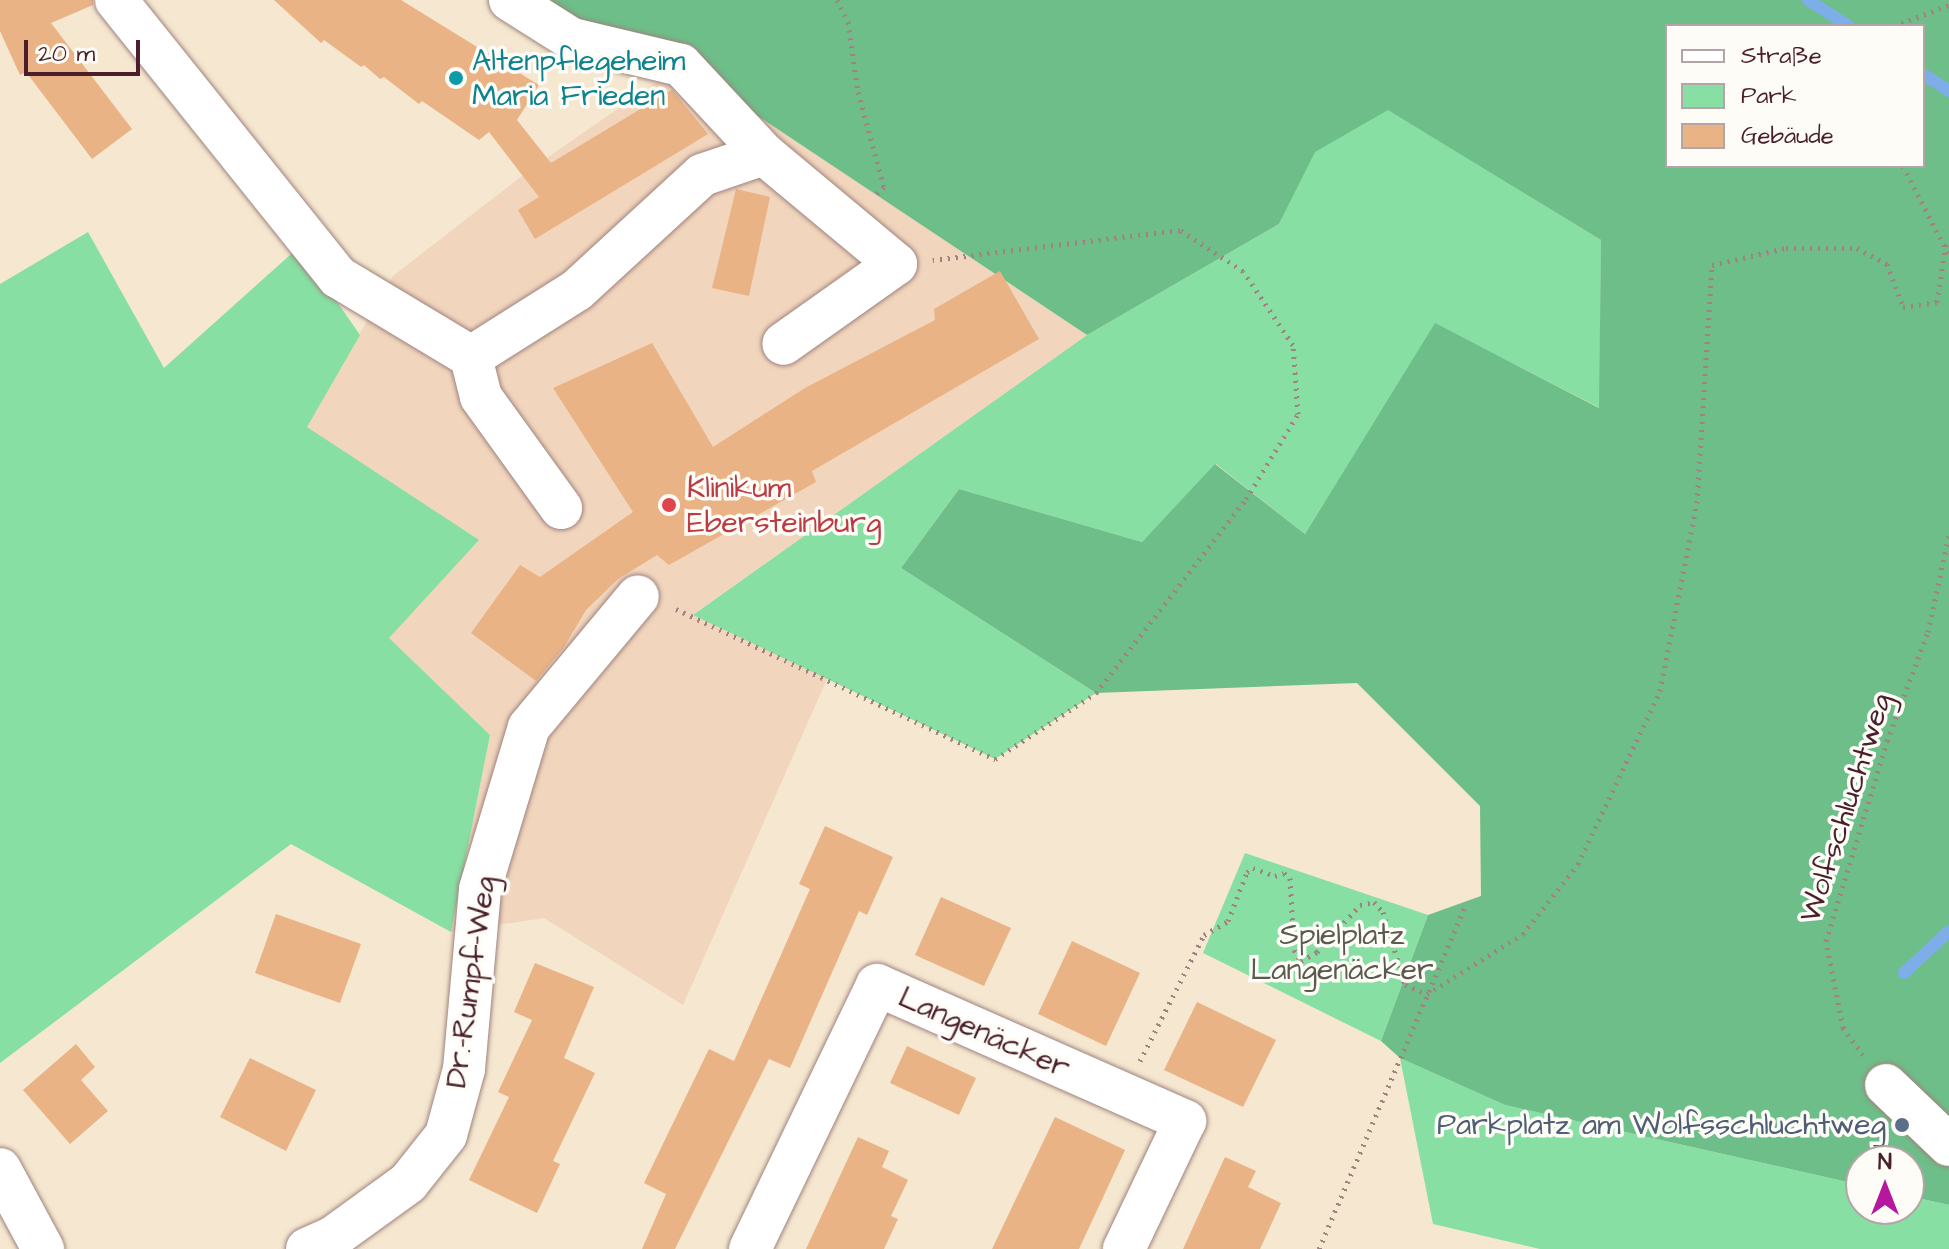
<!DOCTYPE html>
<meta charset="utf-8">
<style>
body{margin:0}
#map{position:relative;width:1949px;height:1249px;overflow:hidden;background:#f5e7d0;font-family:"Architects Daughter",sans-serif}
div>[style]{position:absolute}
.built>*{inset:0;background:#f1d5bd}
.green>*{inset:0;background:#87dfa3}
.forest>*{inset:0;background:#6dbe89}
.stream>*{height:12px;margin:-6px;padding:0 6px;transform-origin:6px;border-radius:6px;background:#7eaee9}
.building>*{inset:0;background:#e9b386}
.path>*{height:5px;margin-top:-2.5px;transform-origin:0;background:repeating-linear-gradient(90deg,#a0837e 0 2px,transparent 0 8px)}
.roads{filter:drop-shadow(0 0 2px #a0837e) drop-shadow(0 0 2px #a0837e)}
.minor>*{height:42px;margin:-21px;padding:0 21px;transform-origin:21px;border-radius:21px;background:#fff}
.dots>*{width:22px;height:22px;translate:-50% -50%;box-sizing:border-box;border:4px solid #fdfcf7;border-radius:50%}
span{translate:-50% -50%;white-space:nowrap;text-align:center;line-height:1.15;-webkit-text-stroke:7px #fdfcf7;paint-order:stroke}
.culture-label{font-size:30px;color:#0d838f}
.left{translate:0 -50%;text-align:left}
.health-label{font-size:30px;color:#be3a42}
.street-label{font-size:30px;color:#4a1f2b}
.park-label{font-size:30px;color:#5c594f}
.service-label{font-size:30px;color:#4e5e75}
.right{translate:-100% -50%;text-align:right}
.legend{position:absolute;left:1665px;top:24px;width:260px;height:144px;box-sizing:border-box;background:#fdfcf7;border:2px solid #b5a4a5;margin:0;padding:10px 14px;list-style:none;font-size:24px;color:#4a1f2b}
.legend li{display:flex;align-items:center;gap:16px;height:40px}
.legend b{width:40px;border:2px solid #b5a4a5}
.north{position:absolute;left:1845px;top:1145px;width:80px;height:80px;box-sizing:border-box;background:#fdfcf7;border:2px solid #b5a4a5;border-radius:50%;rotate:0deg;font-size:22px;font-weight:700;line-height:32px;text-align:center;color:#4a1f2b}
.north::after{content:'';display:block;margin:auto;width:28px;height:36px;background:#b5179e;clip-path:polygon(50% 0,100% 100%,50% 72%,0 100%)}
.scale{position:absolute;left:24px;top:40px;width:116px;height:36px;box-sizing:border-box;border:4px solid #4a1f2b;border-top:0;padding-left:10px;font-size:24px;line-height:28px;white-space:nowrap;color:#4a1f2b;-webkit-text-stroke:6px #fdfcf7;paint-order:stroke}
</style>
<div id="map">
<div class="built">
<div style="clip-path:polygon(681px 65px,1087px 335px,694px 614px,827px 679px,683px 1005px,544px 918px,451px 932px,490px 735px,389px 638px,306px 427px,393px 276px,531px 169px)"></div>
</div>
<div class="green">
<div style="clip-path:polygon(1388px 109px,1601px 240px,1600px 408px,1435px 324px,1305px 534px,1216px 464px,1142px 542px,959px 489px,901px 568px,1096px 693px,995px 759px,693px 615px,1087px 335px,1279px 224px,1314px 152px)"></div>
<div style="clip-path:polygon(88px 232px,164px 368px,299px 247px,360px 335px,307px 427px,479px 540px,389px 638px,490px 735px,451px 932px,291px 844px,0 1063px,0 284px)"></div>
<div style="clip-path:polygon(1245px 853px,1428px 915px,1381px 1041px,1203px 953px)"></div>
<div style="clip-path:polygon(1400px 1058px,1505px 1105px,1861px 1185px,1861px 1209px,1909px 1209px,1909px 1196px,1949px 1205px,1949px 1249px,1540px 1249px,1433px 1224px)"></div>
</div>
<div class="forest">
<div style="clip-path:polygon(evenodd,535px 0,1949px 0,1949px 1205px,1909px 1196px,1909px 1161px,1861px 1161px,1861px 1185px,1505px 1105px,1400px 1058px,1381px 1041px,1428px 915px,1481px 896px,1480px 806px,1357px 683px,1096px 693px,901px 568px,959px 489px,1142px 542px,1215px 464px,1305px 534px,1435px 323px,1599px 408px,1601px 240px,1388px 110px,1315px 152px,1279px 224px,1087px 335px,681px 65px,535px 0,1667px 26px,1923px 26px,1923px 166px,1667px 166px,1667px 26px)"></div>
</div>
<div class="stream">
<div style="left:1808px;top:0;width:49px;rotate:32.4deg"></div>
<div style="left:1923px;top:74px;width:31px;rotate:33deg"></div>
<div style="left:1904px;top:973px;width:62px;rotate:-43deg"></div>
</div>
<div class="building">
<div style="clip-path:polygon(0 0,93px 0,93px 5px,51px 23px,132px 129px,92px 159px,26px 72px,20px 75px,0 31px)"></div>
<div style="clip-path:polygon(274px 0,401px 0,539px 85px,517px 120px,551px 163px,672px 90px,708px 134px,535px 239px,518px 210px,539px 197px,489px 132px,479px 140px,422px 101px,419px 104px,384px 77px,380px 79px,364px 65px,361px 67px,324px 40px,321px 43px)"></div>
<div style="clip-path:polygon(736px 189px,770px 197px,749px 296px,712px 288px)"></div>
<div style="clip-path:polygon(1000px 271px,1039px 339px,812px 471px,816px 482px,669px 565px,657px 555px,618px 579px,586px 610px,564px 647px,536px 681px,471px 633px,520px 565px,540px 577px,633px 512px,553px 388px,652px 343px,713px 447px,805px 388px,935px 320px,934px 309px)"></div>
<div style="clip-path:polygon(825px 826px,893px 857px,867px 915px,859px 911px,790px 1068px,769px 1059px,675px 1249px,642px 1249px,666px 1194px,644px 1183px,709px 1049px,734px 1061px,810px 889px,799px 884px)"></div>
<div style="clip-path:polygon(941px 897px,1011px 928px,984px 986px,915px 955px)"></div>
<div style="clip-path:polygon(276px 914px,361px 944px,340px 1003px,255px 973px)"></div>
<div style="clip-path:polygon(1072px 941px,1140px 973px,1106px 1046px,1038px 1014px)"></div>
<div style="clip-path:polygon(535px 963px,594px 987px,564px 1058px,595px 1073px,553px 1161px,560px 1164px,537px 1213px,469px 1180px,509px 1097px,498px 1092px,532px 1020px,514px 1012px)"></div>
<div style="clip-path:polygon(1197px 1002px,1276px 1040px,1243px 1107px,1164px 1070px)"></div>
<div style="clip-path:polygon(76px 1044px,95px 1067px,81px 1080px,108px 1111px,70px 1144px,23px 1090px)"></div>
<div style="clip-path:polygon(907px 1046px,976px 1078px,959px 1115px,890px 1083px)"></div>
<div style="clip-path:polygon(250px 1058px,316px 1090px,286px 1151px,220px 1117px)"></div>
<div style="clip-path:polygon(1055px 1117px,1125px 1150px,1079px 1249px,992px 1249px)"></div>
<div style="clip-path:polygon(858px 1137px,889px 1151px,882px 1167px,908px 1180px,891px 1216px,898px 1219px,884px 1249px,806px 1249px)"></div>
<div style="clip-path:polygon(1225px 1157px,1256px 1171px,1248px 1187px,1281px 1203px,1260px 1249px,1183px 1249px)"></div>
</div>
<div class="path">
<div style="left:837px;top:0;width:25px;rotate:63deg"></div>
<div style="left:848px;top:22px;width:71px;rotate:81.9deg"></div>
<div style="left:858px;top:92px;width:98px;rotate:74.7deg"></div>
<div style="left:884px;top:187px;width:13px;rotate:138deg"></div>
<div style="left:1894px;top:26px;width:59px;rotate:-20.9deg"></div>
<div style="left:1903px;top:166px;width:100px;rotate:62.7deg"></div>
<div style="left:676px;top:609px;width:353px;rotate:25.2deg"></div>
<div style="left:995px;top:759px;width:121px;rotate:-33.2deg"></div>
<div style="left:1096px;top:693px;width:245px;rotate:-52.3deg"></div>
<div style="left:1246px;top:499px;width:100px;rotate:-58.5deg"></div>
<div style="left:1298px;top:414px;width:69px;rotate:-94.1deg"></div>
<div style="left:1293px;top:345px;width:89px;rotate:-124deg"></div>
<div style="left:1243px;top:271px;width:75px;rotate:-146.9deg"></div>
<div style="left:1180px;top:230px;width:249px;rotate:173.1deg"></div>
<div style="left:1863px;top:1055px;width:34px;rotate:-127deg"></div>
<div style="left:1843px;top:1028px;width:89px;rotate:-101.1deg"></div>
<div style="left:1826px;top:941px;width:209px;rotate:-73deg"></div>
<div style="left:1887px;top:741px;width:116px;rotate:-69.4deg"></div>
<div style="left:1928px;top:632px;width:99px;rotate:-77.8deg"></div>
<div style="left:1140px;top:1061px;width:141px;rotate:-63.1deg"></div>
<div style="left:1204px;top:935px;width:28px;rotate:-30deg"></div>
<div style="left:1228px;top:921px;width:53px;rotate:-68.8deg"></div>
<div style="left:1247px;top:872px;width:7px;rotate:-34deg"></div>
<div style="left:1253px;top:868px;width:23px;rotate:20deg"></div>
<div style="left:1275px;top:876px;width:9px;rotate:-18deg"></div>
<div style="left:1284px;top:873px;width:8px;rotate:40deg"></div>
<div style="left:1290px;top:878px;width:72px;rotate:86.8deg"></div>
<div style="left:1294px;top:950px;width:13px;rotate:58deg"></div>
<div style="left:1301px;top:961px;width:18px;rotate:-29deg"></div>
<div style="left:1317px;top:952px;width:64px;rotate:-47.5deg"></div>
<div style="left:1360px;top:905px;width:14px;rotate:-12deg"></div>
<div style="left:1374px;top:902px;width:13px;rotate:48deg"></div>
<div style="left:1383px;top:912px;width:76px;rotate:73.2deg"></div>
<div style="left:1405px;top:985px;width:24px;rotate:22deg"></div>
<div style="left:1427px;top:994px;width:113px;rotate:-32deg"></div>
<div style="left:1523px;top:934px;width:89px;rotate:-51.8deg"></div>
<div style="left:1578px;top:864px;width:191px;rotate:-64.6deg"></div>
<div style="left:1660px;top:691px;width:192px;rotate:-78.9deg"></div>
<div style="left:1697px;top:503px;width:238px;rotate:-86.4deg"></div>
<div style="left:1712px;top:265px;width:76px;rotate:-12.9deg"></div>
<div style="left:1786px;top:248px;width:71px"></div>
<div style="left:1857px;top:248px;width:34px;rotate:28deg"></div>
<div style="left:1887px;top:264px;width:46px;rotate:69.6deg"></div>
<div style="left:1903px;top:307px;width:34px;rotate:-8deg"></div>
<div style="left:1937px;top:302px;width:59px;rotate:-81.2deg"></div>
<div style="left:1319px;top:1249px;width:372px;rotate:-66.9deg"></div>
</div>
<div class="roads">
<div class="minor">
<div style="left:116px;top:0;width:355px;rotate:51.3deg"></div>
<div style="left:338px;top:277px;width:155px;rotate:31deg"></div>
<div style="left:471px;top:357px;width:41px;rotate:76deg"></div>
<div style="left:481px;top:397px;width:137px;rotate:54.2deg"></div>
<div style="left:510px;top:0;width:73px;rotate:32.2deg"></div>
<div style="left:572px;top:39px;width:112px;rotate:13.4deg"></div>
<div style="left:681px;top:65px;width:122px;rotate:47deg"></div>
<div style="left:471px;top:357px;width:125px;rotate:-32.3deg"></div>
<div style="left:577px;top:290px;width:170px;rotate:-42.6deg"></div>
<div style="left:702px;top:175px;width:65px;rotate:-18.7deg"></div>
<div style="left:764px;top:154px;width:172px;rotate:39.8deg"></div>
<div style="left:896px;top:264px;width:138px;rotate:144.7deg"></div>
<div style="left:1886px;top:1085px;width:87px;rotate:43.6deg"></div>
<div style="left:0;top:1169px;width:91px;rotate:61.7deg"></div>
<div style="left:307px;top:1249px;width:27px;rotate:-24deg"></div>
<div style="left:332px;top:1238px;width:94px;rotate:-35.9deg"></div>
<div style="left:408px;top:1183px;width:61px;rotate:-51.6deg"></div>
<div style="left:446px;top:1135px;width:68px;rotate:-74.7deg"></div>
<div style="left:464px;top:1069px;width:181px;rotate:-84.9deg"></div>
<div style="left:480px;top:889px;width:169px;rotate:-73.2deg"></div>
<div style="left:529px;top:727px;width:170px;rotate:-50.2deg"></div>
<div style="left:750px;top:1249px;width:293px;rotate:-64.3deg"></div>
<div style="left:877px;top:985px;width:337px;rotate:23.8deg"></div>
<div style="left:1185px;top:1121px;width:142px;rotate:115.5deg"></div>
</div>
</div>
<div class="dots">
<div style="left:456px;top:78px;background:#0f9aa8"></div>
<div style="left:669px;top:505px;background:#e0444e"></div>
<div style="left:1902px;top:1125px;background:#5c6f8a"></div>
</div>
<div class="culture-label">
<span class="left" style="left:472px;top:78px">Altenpflegeheim<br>Maria Frieden</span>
</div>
<div class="health-label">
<span class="left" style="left:687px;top:505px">Klinikum<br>Ebersteinburg</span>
</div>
<div class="street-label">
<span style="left:1846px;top:808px;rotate:-72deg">Wolfschluchtweg</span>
<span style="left:471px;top:982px;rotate:-82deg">Dr.-Rumpf-Weg</span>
<span style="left:984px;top:1033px;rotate:24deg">Langenäcker</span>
</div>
<div class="park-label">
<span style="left:1342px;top:952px">Spielplatz<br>Langenäcker</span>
</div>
<div class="service-label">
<span class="right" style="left:1886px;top:1125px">Parkplatz am Wolfsschluchtweg</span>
</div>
<ul class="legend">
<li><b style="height:10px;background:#fff"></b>Straße</li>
<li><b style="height:22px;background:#87dfa3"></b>Park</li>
<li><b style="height:22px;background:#e9b386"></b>Gebäude</li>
</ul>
<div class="north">N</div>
<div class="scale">20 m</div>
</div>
